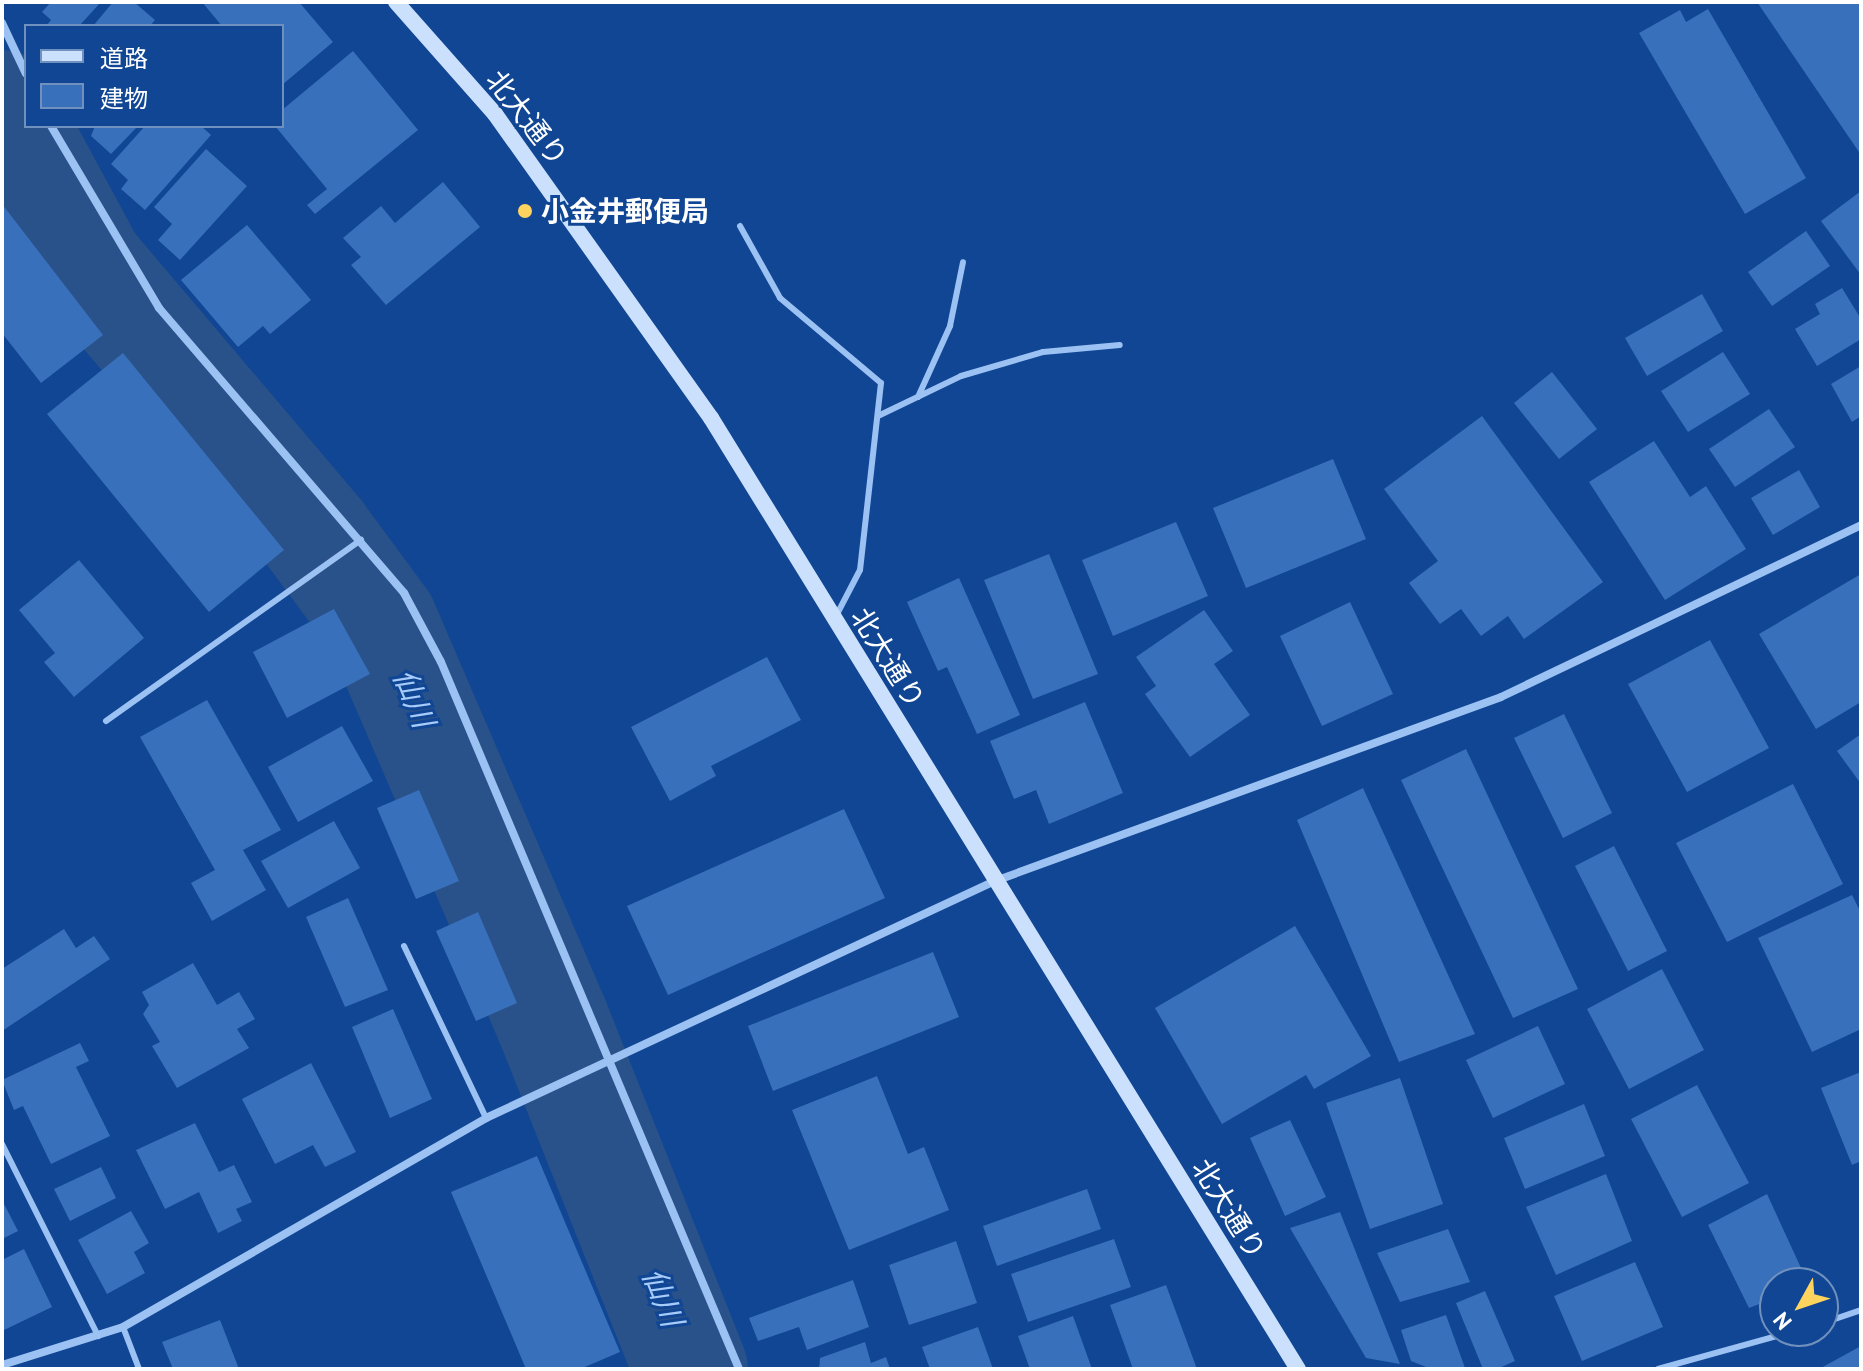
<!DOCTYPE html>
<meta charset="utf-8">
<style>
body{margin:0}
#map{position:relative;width:1863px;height:1371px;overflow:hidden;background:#104693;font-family:"PT Sans","Noto Sans JP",sans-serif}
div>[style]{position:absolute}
.river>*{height:114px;margin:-57px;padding:0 57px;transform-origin:57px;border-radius:57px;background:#29518a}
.building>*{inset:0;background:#3870bb}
.lane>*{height:6px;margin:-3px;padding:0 3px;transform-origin:3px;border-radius:3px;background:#9cc2f4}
.street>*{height:8px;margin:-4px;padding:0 4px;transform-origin:4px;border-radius:4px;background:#9cc2f4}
.secondary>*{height:16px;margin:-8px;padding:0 8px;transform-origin:8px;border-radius:8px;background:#cbe0fd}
.dots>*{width:22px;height:22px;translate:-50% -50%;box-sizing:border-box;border:4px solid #104693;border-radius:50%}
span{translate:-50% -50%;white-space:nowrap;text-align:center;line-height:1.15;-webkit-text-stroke:6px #104693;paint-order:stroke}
.street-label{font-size:28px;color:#fff}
.poi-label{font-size:28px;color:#fff;font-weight:700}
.left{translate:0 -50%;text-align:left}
.water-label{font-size:30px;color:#a8ccfa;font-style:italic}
.frame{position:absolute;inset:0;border:4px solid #fff;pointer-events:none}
.legend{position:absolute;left:24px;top:24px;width:260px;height:104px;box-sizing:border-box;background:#104693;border:2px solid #7090be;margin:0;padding:10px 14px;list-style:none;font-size:24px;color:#fff}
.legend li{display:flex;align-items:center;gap:16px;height:40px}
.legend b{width:40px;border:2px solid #7090be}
.north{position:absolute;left:1759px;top:1267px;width:80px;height:80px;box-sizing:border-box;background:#104693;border:2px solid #7090be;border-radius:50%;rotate:230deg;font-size:22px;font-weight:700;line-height:32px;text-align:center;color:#fff}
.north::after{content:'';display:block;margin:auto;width:28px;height:36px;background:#ffd45e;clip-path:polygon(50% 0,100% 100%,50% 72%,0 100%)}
</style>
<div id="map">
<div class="river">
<div style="left:2px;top:107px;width:181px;rotate:61.6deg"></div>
<div style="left:88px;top:266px;width:353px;rotate:49.7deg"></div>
<div style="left:316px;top:535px;width:109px;rotate:53.5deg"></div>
<div style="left:381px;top:623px;width:432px;rotate:66.7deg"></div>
<div style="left:552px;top:1020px;width:376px;rotate:68.3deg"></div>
</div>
<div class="building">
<div style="clip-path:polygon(51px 2px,101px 2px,79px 26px,46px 26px,51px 20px,42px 12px)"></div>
<div style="clip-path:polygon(113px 2px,134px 2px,155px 20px,150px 26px,93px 26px)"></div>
<div style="clip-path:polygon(202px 2px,299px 2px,333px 42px,282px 85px,282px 26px,222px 26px)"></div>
<div style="clip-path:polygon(1757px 2px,1861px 2px,1861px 155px)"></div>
<div style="clip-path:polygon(1708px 9px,1806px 178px,1745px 214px,1639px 33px,1680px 10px,1686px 22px)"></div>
<div style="clip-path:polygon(353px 51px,418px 130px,315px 214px,307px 205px,327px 189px,275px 126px,282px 126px,282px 110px)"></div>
<div style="clip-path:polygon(95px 126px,138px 126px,111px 154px,91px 136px)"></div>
<div style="clip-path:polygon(145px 126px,201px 126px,211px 135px,145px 210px,121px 189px,128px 180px,111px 164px)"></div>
<div style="clip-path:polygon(206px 149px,247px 186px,180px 260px,158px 240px,172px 224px,154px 207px)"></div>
<div style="clip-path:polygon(443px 182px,480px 227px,386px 305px,351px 265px,361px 257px,343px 238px,381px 206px,395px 223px)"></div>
<div style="clip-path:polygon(1861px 191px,1861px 275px,1821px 221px)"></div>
<div style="clip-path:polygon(2px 204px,103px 335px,41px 383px,2px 333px)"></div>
<div style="clip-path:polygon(247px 225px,311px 300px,270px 334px,263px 326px,238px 347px,181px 280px)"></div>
<div style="clip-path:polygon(1806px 231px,1830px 266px,1772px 306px,1748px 272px)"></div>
<div style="clip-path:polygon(1842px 288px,1861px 319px,1861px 339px,1817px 366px,1795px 329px,1820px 314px,1815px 304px)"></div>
<div style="clip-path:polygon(1702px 294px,1723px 331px,1647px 376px,1625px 338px)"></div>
<div style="clip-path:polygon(1723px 352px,1750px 394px,1688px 432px,1661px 391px)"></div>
<div style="clip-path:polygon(123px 353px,284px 550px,209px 612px,47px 414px)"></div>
<div style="clip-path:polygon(1861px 366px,1861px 416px,1852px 422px,1831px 384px)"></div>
<div style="clip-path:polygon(1552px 372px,1597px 429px,1559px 459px,1514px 403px)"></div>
<div style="clip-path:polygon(1769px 409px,1795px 447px,1735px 487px,1709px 449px)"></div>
<div style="clip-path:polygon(1482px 416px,1603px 582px,1524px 639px,1508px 616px,1481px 636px,1461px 609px,1440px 624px,1409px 583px,1438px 561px,1384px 489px)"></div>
<div style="clip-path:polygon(1654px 441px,1690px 497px,1706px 486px,1746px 549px,1665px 600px,1589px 482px)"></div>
<div style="clip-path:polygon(1333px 459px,1366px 539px,1246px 588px,1213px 508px)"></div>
<div style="clip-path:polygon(1799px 470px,1820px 507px,1773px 535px,1751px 498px)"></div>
<div style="clip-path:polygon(1176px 522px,1208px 596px,1113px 636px,1082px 560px)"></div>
<div style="clip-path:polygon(1049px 554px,1098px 674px,1033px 699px,984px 580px)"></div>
<div style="clip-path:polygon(79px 560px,144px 638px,74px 697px,44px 662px,55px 653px,19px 610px)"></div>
<div style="clip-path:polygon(1861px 574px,1861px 702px,1816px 729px,1759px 634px)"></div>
<div style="clip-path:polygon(959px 578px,1020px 715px,977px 734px,947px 667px,938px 671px,907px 602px)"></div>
<div style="clip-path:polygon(1350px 602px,1393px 694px,1322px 726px,1280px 636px)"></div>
<div style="clip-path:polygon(334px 609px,370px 674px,287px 718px,253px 652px)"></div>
<div style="clip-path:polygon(1204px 610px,1233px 651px,1214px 664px,1250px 715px,1190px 757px,1145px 694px,1156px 686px,1136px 657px)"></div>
<div style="clip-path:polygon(1710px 640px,1769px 748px,1687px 792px,1628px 684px)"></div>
<div style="clip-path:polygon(767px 657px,801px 720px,711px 766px,716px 776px,670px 801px,631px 727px)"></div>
<div style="clip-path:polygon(207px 700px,281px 830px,243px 850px,266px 890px,212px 921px,191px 883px,215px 870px,140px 737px)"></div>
<div style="clip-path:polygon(1085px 702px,1123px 793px,1049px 824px,1036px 790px,1014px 799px,990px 741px)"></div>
<div style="clip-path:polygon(1564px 714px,1612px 813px,1563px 838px,1514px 738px)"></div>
<div style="clip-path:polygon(342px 726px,373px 781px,298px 822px,268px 767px)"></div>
<div style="clip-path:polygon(1861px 734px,1861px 784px,1837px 751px)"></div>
<div style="clip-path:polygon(1466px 749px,1578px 989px,1513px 1018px,1401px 780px)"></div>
<div style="clip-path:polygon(1793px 784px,1843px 884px,1727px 942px,1676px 843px)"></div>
<div style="clip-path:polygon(1363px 788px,1475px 1034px,1399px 1062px,1297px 820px)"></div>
<div style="clip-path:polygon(419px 790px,459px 881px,416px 899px,377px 808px)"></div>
<div style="clip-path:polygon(844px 809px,885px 898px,668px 995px,627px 906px)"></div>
<div style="clip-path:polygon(334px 821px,360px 868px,288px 908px,261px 861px)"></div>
<div style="clip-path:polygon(1614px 846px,1667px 951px,1628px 971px,1575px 866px)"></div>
<div style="clip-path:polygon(1852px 895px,1861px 913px,1861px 1029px,1812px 1052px,1758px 938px)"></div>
<div style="clip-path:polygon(348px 898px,388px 990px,345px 1007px,306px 917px)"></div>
<div style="clip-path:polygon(478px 912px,517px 1003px,476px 1021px,436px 931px)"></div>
<div style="clip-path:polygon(1295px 926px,1371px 1056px,1314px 1089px,1306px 1075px,1222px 1124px,1155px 1008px)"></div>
<div style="clip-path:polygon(64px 929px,76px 948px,94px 936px,110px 959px,2px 1031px,2px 969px)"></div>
<div style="clip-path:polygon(933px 952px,959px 1017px,773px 1091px,748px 1026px)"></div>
<div style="clip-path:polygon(193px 963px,217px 1005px,239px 992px,255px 1019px,237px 1029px,249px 1048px,177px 1088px,152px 1046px,160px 1042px,143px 1014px,149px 1005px,142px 992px)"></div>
<div style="clip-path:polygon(1662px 969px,1704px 1050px,1629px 1089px,1587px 1009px)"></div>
<div style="clip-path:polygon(393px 1009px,432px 1099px,390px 1118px,352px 1027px)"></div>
<div style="clip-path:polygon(1538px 1026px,1565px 1084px,1493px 1118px,1466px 1060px)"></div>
<div style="clip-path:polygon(80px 1043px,89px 1061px,76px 1067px,110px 1136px,51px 1164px,23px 1106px,14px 1110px,2px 1080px)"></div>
<div style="clip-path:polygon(311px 1063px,356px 1152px,325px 1167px,313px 1145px,275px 1164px,242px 1099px)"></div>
<div style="clip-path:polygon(1861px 1072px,1861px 1161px,1852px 1165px,1821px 1088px)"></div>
<div style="clip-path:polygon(877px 1076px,908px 1154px,924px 1147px,949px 1210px,849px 1250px,792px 1110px)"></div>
<div style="clip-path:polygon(1400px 1078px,1443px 1204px,1370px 1229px,1326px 1103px)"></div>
<div style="clip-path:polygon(1697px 1085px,1749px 1183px,1682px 1217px,1631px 1119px)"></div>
<div style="clip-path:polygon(1584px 1104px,1605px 1156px,1525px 1189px,1504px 1138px)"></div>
<div style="clip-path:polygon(1290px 1120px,1326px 1197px,1285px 1216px,1250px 1138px)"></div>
<div style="clip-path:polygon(195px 1123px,219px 1172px,234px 1165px,252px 1202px,236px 1209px,242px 1221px,218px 1233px,199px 1192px,165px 1209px,136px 1150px)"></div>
<div style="clip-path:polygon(537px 1156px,620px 1352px,580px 1369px,526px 1369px,451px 1192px)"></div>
<div style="clip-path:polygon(101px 1167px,116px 1198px,70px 1221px,54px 1189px)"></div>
<div style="clip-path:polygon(1606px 1174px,1632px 1241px,1556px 1275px,1526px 1207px)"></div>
<div style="clip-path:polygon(1087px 1189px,1101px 1229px,997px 1266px,983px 1226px)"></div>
<div style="clip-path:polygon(1767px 1194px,1808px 1283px,1775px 1283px,1775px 1298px,1749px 1308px,1708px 1225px)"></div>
<div style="clip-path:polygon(2px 1200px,18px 1231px,2px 1239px)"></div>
<div style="clip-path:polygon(131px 1211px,149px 1243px,134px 1252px,145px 1273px,107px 1294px,78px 1240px)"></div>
<div style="clip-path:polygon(1340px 1212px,1400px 1364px,1366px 1358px,1290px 1228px)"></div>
<div style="clip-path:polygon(1448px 1229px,1470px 1282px,1400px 1302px,1377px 1253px)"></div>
<div style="clip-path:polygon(1114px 1239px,1131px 1287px,1028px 1322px,1011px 1274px)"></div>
<div style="clip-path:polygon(956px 1241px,977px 1303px,909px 1325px,889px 1265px)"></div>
<div style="clip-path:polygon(24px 1249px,52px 1307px,2px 1331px,2px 1260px)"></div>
<div style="clip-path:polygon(1635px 1262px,1663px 1327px,1582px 1361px,1554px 1296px)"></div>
<div style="clip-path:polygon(853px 1280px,869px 1327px,807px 1350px,799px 1327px,758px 1341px,749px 1318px)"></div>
<div style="clip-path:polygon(1166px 1285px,1197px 1369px,1133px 1369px,1110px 1305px)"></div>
<div style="clip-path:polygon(1485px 1291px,1515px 1361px,1497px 1369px,1483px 1369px,1456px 1303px)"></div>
<div style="clip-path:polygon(1446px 1315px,1465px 1368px,1431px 1369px,1411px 1361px,1401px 1330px)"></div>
<div style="clip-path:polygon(1073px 1316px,1092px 1369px,1030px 1369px,1018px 1336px)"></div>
<div style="clip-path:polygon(220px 1320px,239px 1369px,173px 1369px,162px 1342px)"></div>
<div style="clip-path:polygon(978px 1327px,993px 1369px,930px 1369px,922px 1347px)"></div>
<div style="clip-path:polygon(865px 1342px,871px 1363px,886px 1357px,890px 1369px,819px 1369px,820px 1358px)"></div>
<div style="clip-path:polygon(1861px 1346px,1861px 1369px,1819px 1369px)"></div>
</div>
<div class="lane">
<div style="left:740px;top:226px;width:82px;rotate:60.9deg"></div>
<div style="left:780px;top:298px;width:132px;rotate:40.1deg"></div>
<div style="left:881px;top:383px;width:188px;rotate:96.4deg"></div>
<div style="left:860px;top:570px;width:54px;rotate:117.5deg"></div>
<div style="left:918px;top:397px;width:78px;rotate:-65.7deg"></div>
<div style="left:950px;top:326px;width:65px;rotate:-78.5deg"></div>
<div style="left:878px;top:416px;width:92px;rotate:-25.7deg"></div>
<div style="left:961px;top:376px;width:85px;rotate:-16.3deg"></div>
<div style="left:1043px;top:352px;width:77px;rotate:-5.2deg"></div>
<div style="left:106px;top:721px;width:313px;rotate:-35.4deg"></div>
<div style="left:404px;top:946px;width:191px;rotate:64.5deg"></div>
<div style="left:2px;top:1144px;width:215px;rotate:63.4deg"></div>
<div style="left:1823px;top:1323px;width:40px;rotate:-18.9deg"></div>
<div style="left:123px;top:1327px;width:45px;rotate:69.1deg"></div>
<div style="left:1658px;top:1369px;width:142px;rotate:-15.5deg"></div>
</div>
<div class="street">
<div style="left:2px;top:23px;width:56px;rotate:64.8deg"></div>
<div style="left:51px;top:126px;width:212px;rotate:59.3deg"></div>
<div style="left:159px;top:308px;width:376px;rotate:49.3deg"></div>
<div style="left:404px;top:593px;width:78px;rotate:61.8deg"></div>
<div style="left:441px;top:662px;width:767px;rotate:67.14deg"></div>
<div style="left:2px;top:1365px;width:127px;rotate:-17.4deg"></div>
<div style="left:123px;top:1327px;width:419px;rotate:-29.9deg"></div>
<div style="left:486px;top:1118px;width:561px;rotate:-24.97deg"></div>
<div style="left:995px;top:881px;width:538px;rotate:-19.98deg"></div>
<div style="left:1501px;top:697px;width:399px;rotate:-25.5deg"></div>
</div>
<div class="secondary">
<div style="left:396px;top:2px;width:149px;rotate:48.5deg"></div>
<div style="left:495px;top:114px;width:373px;rotate:54.6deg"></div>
<div style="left:711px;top:418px;width:1118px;rotate:58.32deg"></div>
</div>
<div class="dots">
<div style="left:525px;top:211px;background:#ffd45e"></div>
</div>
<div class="street-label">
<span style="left:527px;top:118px;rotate:52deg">北大通り</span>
<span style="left:888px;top:658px;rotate:58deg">北大通り</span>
<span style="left:1229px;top:1209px;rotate:58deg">北大通り</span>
</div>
<div class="poi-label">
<span class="left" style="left:541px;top:211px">小金井郵便局</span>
</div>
<div class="water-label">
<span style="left:414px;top:698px;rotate:67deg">仙川</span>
<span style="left:663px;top:1297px;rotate:68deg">仙川</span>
</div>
<div class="frame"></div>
<ul class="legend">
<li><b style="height:10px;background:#cbe0fd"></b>道路</li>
<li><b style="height:22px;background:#3870bb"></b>建物</li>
</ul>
<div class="north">N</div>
</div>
